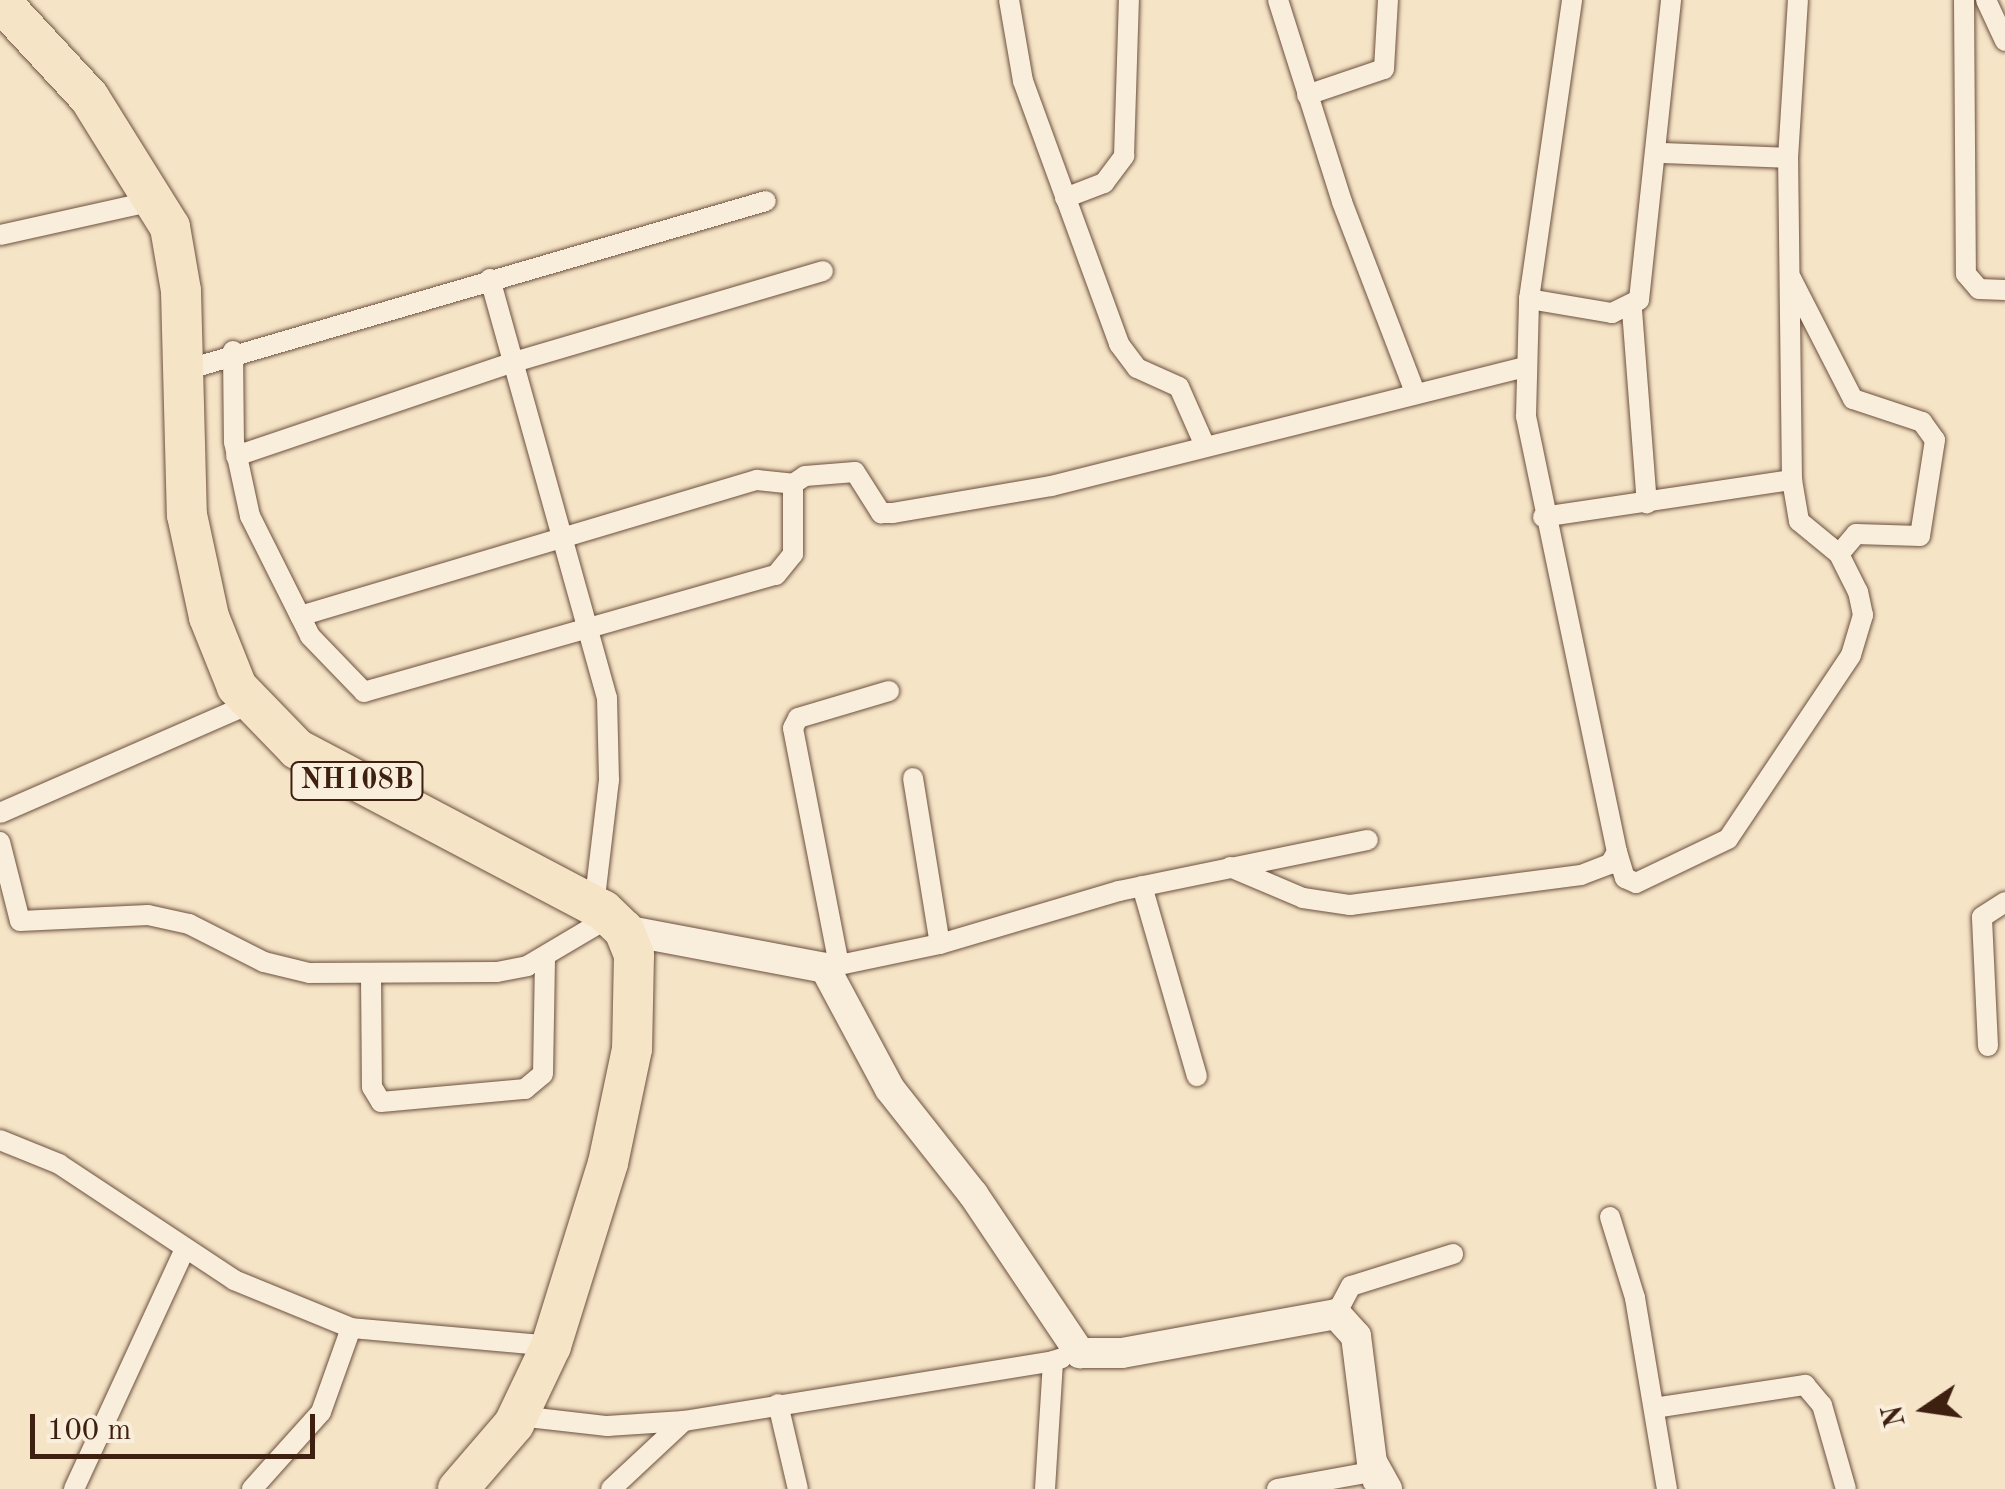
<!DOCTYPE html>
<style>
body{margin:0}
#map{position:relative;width:2005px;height:1489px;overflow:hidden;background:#f6e4c7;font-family:"Old Standard TT",serif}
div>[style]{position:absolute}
.roads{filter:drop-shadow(0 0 2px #6c513e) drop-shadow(0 0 2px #6c513e)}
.street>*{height:20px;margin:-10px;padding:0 10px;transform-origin:10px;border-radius:10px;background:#f9eddb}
.secondary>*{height:30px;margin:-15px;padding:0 15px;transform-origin:15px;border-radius:15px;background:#f9eddb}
.highway>*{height:40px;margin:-20px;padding:0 20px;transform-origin:20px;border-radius:20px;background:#f6e4c7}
span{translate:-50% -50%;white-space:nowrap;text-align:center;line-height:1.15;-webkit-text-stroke:10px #f9eddb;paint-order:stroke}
.shield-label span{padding:2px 8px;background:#f9eddb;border:2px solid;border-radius:8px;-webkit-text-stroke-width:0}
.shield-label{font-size:28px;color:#3e2011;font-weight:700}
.north{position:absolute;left:1875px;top:1359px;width:100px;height:100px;-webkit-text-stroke:8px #f9eddb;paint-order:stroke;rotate:257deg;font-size:28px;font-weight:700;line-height:40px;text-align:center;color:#3e2011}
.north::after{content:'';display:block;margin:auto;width:35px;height:45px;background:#3e2011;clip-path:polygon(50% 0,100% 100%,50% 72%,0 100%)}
.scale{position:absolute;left:30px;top:1414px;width:285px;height:45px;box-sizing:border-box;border:5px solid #3e2011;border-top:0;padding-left:12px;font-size:30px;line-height:35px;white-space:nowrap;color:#3e2011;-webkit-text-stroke:8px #f9eddb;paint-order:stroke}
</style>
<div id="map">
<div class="roads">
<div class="street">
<div style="left:1009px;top:0;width:82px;rotate:80.2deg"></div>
<div style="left:1023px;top:81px;width:280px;rotate:69.9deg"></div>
<div style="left:1119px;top:344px;width:30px;rotate:53deg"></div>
<div style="left:1137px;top:368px;width:46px;rotate:24.3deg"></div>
<div style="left:1179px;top:387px;width:64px;rotate:66.2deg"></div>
<div style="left:1278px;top:0;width:212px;rotate:72.4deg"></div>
<div style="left:1342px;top:202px;width:204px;rotate:69deg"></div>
<div style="left:1964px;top:0;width:274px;rotate:89.6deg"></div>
<div style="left:1966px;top:274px;width:20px;rotate:49deg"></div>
<div style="left:1979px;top:289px;width:26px;rotate:2deg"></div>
<div style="left:1986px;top:0;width:45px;rotate:65.1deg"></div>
<div style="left:1307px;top:95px;width:81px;rotate:-18.7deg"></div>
<div style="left:1384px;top:69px;width:69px;rotate:-86.7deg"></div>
<div style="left:1660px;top:153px;width:128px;rotate:2.2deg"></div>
<div style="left:1065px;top:198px;width:42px;rotate:-21deg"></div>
<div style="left:1104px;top:183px;width:34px;rotate:-53deg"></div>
<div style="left:1124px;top:156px;width:156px;rotate:-88.2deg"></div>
<div style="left:0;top:235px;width:162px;rotate:-12.5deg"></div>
<div style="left:1791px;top:278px;width:136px;rotate:62.9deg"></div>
<div style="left:1853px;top:399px;width:73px;rotate:18.4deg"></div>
<div style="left:1922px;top:422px;width:22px;rotate:54deg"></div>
<div style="left:1935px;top:440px;width:97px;rotate:98.9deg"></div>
<div style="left:1920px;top:536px;width:64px;rotate:-178.2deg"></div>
<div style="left:1856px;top:534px;width:26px;rotate:130deg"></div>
<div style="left:490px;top:279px;width:435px;rotate:74.4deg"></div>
<div style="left:607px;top:698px;width:82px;rotate:88.6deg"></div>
<div style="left:609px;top:780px;width:126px;rotate:96.8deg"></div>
<div style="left:1529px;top:299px;width:84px;rotate:9.6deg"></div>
<div style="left:1612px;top:313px;width:30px;rotate:-26deg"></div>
<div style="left:1639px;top:300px;width:302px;rotate:-83.9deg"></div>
<div style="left:1632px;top:310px;width:194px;rotate:85.6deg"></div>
<div style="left:233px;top:351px;width:91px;rotate:89.4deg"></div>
<div style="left:234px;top:442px;width:76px;rotate:77.8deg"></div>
<div style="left:250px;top:516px;width:134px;rotate:63.4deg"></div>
<div style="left:310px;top:636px;width:78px;rotate:46deg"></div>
<div style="left:364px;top:692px;width:428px;rotate:-15.9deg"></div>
<div style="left:776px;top:575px;width:27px;rotate:-51deg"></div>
<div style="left:793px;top:554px;width:70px;rotate:-90deg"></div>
<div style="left:793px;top:484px;width:14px;rotate:-34deg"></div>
<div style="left:805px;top:476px;width:50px;rotate:-4.6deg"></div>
<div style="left:855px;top:472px;width:49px;rotate:57.6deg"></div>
<div style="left:881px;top:513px;width:12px"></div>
<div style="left:893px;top:513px;width:160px;rotate:-9.7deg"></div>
<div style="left:1051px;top:486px;width:489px;rotate:-14.1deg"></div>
<div style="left:182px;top:371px;width:608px;rotate:-16.23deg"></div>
<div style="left:236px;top:456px;width:293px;rotate:-18.7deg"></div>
<div style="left:514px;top:362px;width:322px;rotate:-16.4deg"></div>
<div style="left:1543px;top:517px;width:252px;rotate:-8.5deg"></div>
<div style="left:1792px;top:480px;width:322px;rotate:-90.7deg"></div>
<div style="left:1788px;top:158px;width:158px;rotate:-86.4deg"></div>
<div style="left:300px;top:616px;width:477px;rotate:-16.6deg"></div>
<div style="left:757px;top:480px;width:36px;rotate:6deg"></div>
<div style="left:913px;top:778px;width:168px;rotate:80.8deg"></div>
<div style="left:0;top:813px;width:272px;rotate:-23.6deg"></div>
<div style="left:0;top:842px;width:81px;rotate:75.8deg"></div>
<div style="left:20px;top:921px;width:128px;rotate:-2.7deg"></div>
<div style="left:148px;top:915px;width:42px;rotate:12.4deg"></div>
<div style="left:189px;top:924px;width:84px;rotate:26.9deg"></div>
<div style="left:264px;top:962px;width:46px;rotate:13.7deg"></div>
<div style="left:309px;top:973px;width:188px;rotate:-0.3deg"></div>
<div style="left:497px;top:972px;width:31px;rotate:-11deg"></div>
<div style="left:527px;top:966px;width:96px;rotate:-30.6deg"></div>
<div style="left:1617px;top:852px;width:27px;rotate:73deg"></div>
<div style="left:1625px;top:878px;width:12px;rotate:24deg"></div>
<div style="left:1636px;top:883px;width:102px;rotate:-25.6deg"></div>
<div style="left:1728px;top:839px;width:221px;rotate:-56.2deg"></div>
<div style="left:1851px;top:655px;width:42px;rotate:-73.3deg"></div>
<div style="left:1863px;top:615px;width:24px;rotate:-102deg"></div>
<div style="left:1858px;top:592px;width:42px;rotate:-116.6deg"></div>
<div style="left:1839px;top:554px;width:52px;rotate:-140.5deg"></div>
<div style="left:1799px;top:521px;width:42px;rotate:-99.7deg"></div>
<div style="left:1230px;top:867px;width:79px;rotate:23deg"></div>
<div style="left:1303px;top:898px;width:48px;rotate:8.5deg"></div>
<div style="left:1350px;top:905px;width:233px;rotate:-7.4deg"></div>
<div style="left:1581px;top:875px;width:31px;rotate:-21deg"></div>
<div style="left:1610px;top:864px;width:14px;rotate:-60deg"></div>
<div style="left:1617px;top:852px;width:445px;rotate:-101.8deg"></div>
<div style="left:1526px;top:416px;width:117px;rotate:-88.5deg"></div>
<div style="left:1529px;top:299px;width:302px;rotate:-81.8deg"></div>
<div style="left:1142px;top:886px;width:198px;rotate:73.9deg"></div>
<div style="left:839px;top:965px;width:241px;rotate:-101deg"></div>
<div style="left:793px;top:728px;width:11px;rotate:-63deg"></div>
<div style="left:798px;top:718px;width:95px;rotate:-16.5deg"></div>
<div style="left:825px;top:968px;width:117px;rotate:-11.8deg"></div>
<div style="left:940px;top:944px;width:187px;rotate:-16.5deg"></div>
<div style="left:1119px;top:891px;width:254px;rotate:-11.6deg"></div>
<div style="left:371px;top:977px;width:110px;rotate:89.5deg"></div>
<div style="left:372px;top:1087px;width:17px;rotate:59deg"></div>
<div style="left:381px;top:1102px;width:145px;rotate:-5.2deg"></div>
<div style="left:525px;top:1089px;width:23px;rotate:-40deg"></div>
<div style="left:543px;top:1074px;width:117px;rotate:-89deg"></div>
<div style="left:1988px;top:1046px;width:129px;rotate:-92.7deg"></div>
<div style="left:1982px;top:917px;width:27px;rotate:-33deg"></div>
<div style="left:0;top:1140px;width:64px;rotate:22.1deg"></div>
<div style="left:59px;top:1164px;width:210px;rotate:33.5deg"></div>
<div style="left:234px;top:1280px;width:126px;rotate:22.3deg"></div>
<div style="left:351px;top:1328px;width:201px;rotate:5.1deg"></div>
<div style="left:1610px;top:1217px;width:85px;rotate:72.8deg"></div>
<div style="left:1635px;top:1298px;width:194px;rotate:80.5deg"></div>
<div style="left:1336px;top:1314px;width:32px;rotate:-62deg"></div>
<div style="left:1351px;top:1286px;width:107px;rotate:-17.4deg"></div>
<div style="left:778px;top:1404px;width:87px;rotate:76.8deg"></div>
<div style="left:1654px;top:1408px;width:153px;rotate:-8.7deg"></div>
<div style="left:1805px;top:1385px;width:26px;rotate:50deg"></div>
<div style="left:1822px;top:1405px;width:87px;rotate:74.1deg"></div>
<div style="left:519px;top:1416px;width:89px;rotate:6.5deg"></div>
<div style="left:607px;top:1426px;width:77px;rotate:-3.7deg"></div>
<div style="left:684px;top:1421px;width:374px;rotate:-9.2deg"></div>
<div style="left:74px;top:1489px;width:264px;rotate:-65.2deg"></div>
<div style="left:252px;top:1489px;width:103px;rotate:-48.1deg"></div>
<div style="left:321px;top:1412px;width:89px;rotate:-70.3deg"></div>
<div style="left:611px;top:1489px;width:100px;rotate:-43deg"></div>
<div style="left:1045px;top:1489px;width:128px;rotate:-86.4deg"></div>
<div style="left:1053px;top:1361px;width:9px;rotate:-18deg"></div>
<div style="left:1277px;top:1489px;width:102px;rotate:-10.2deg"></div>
<div style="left:1377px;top:1471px;width:12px;rotate:110deg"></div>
</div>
<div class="secondary">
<div style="left:624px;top:930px;width:205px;rotate:10.7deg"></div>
<div style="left:825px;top:968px;width:137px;rotate:61.8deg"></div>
<div style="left:890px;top:1089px;width:134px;rotate:51.7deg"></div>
<div style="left:973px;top:1194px;width:192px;rotate:56.1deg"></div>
<div style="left:1080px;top:1353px;width:42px"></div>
<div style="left:1122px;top:1353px;width:218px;rotate:-10.3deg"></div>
<div style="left:1336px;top:1314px;width:30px;rotate:48deg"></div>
<div style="left:1356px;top:1336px;width:127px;rotate:82.8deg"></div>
<div style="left:1372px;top:1462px;width:31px;rotate:61deg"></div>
</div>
<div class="highway">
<div style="left:0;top:1px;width:131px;rotate:47.2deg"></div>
<div style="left:89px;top:97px;width:153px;rotate:58.1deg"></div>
<div style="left:170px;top:227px;width:65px;rotate:80.2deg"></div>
<div style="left:181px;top:291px;width:224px;rotate:88.5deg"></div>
<div style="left:187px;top:515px;width:104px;rotate:77.8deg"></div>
<div style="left:209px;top:617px;width:75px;rotate:68.2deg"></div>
<div style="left:237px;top:687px;width:86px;rotate:45.9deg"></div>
<div style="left:297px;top:749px;width:346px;rotate:27.8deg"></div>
<div style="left:603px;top:910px;width:29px;rotate:44deg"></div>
<div style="left:624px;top:930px;width:27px;rotate:68deg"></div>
<div style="left:634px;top:955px;width:94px;rotate:91.2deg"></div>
<div style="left:632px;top:1049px;width:116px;rotate:101.9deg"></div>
<div style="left:608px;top:1163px;width:192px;rotate:107.3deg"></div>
<div style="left:551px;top:1346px;width:86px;rotate:115.4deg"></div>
<div style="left:514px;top:1424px;width:86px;rotate:130.7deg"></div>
</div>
</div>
<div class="shield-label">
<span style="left:357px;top:781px">NH108B</span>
</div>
<div class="north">N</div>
<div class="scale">100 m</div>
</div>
